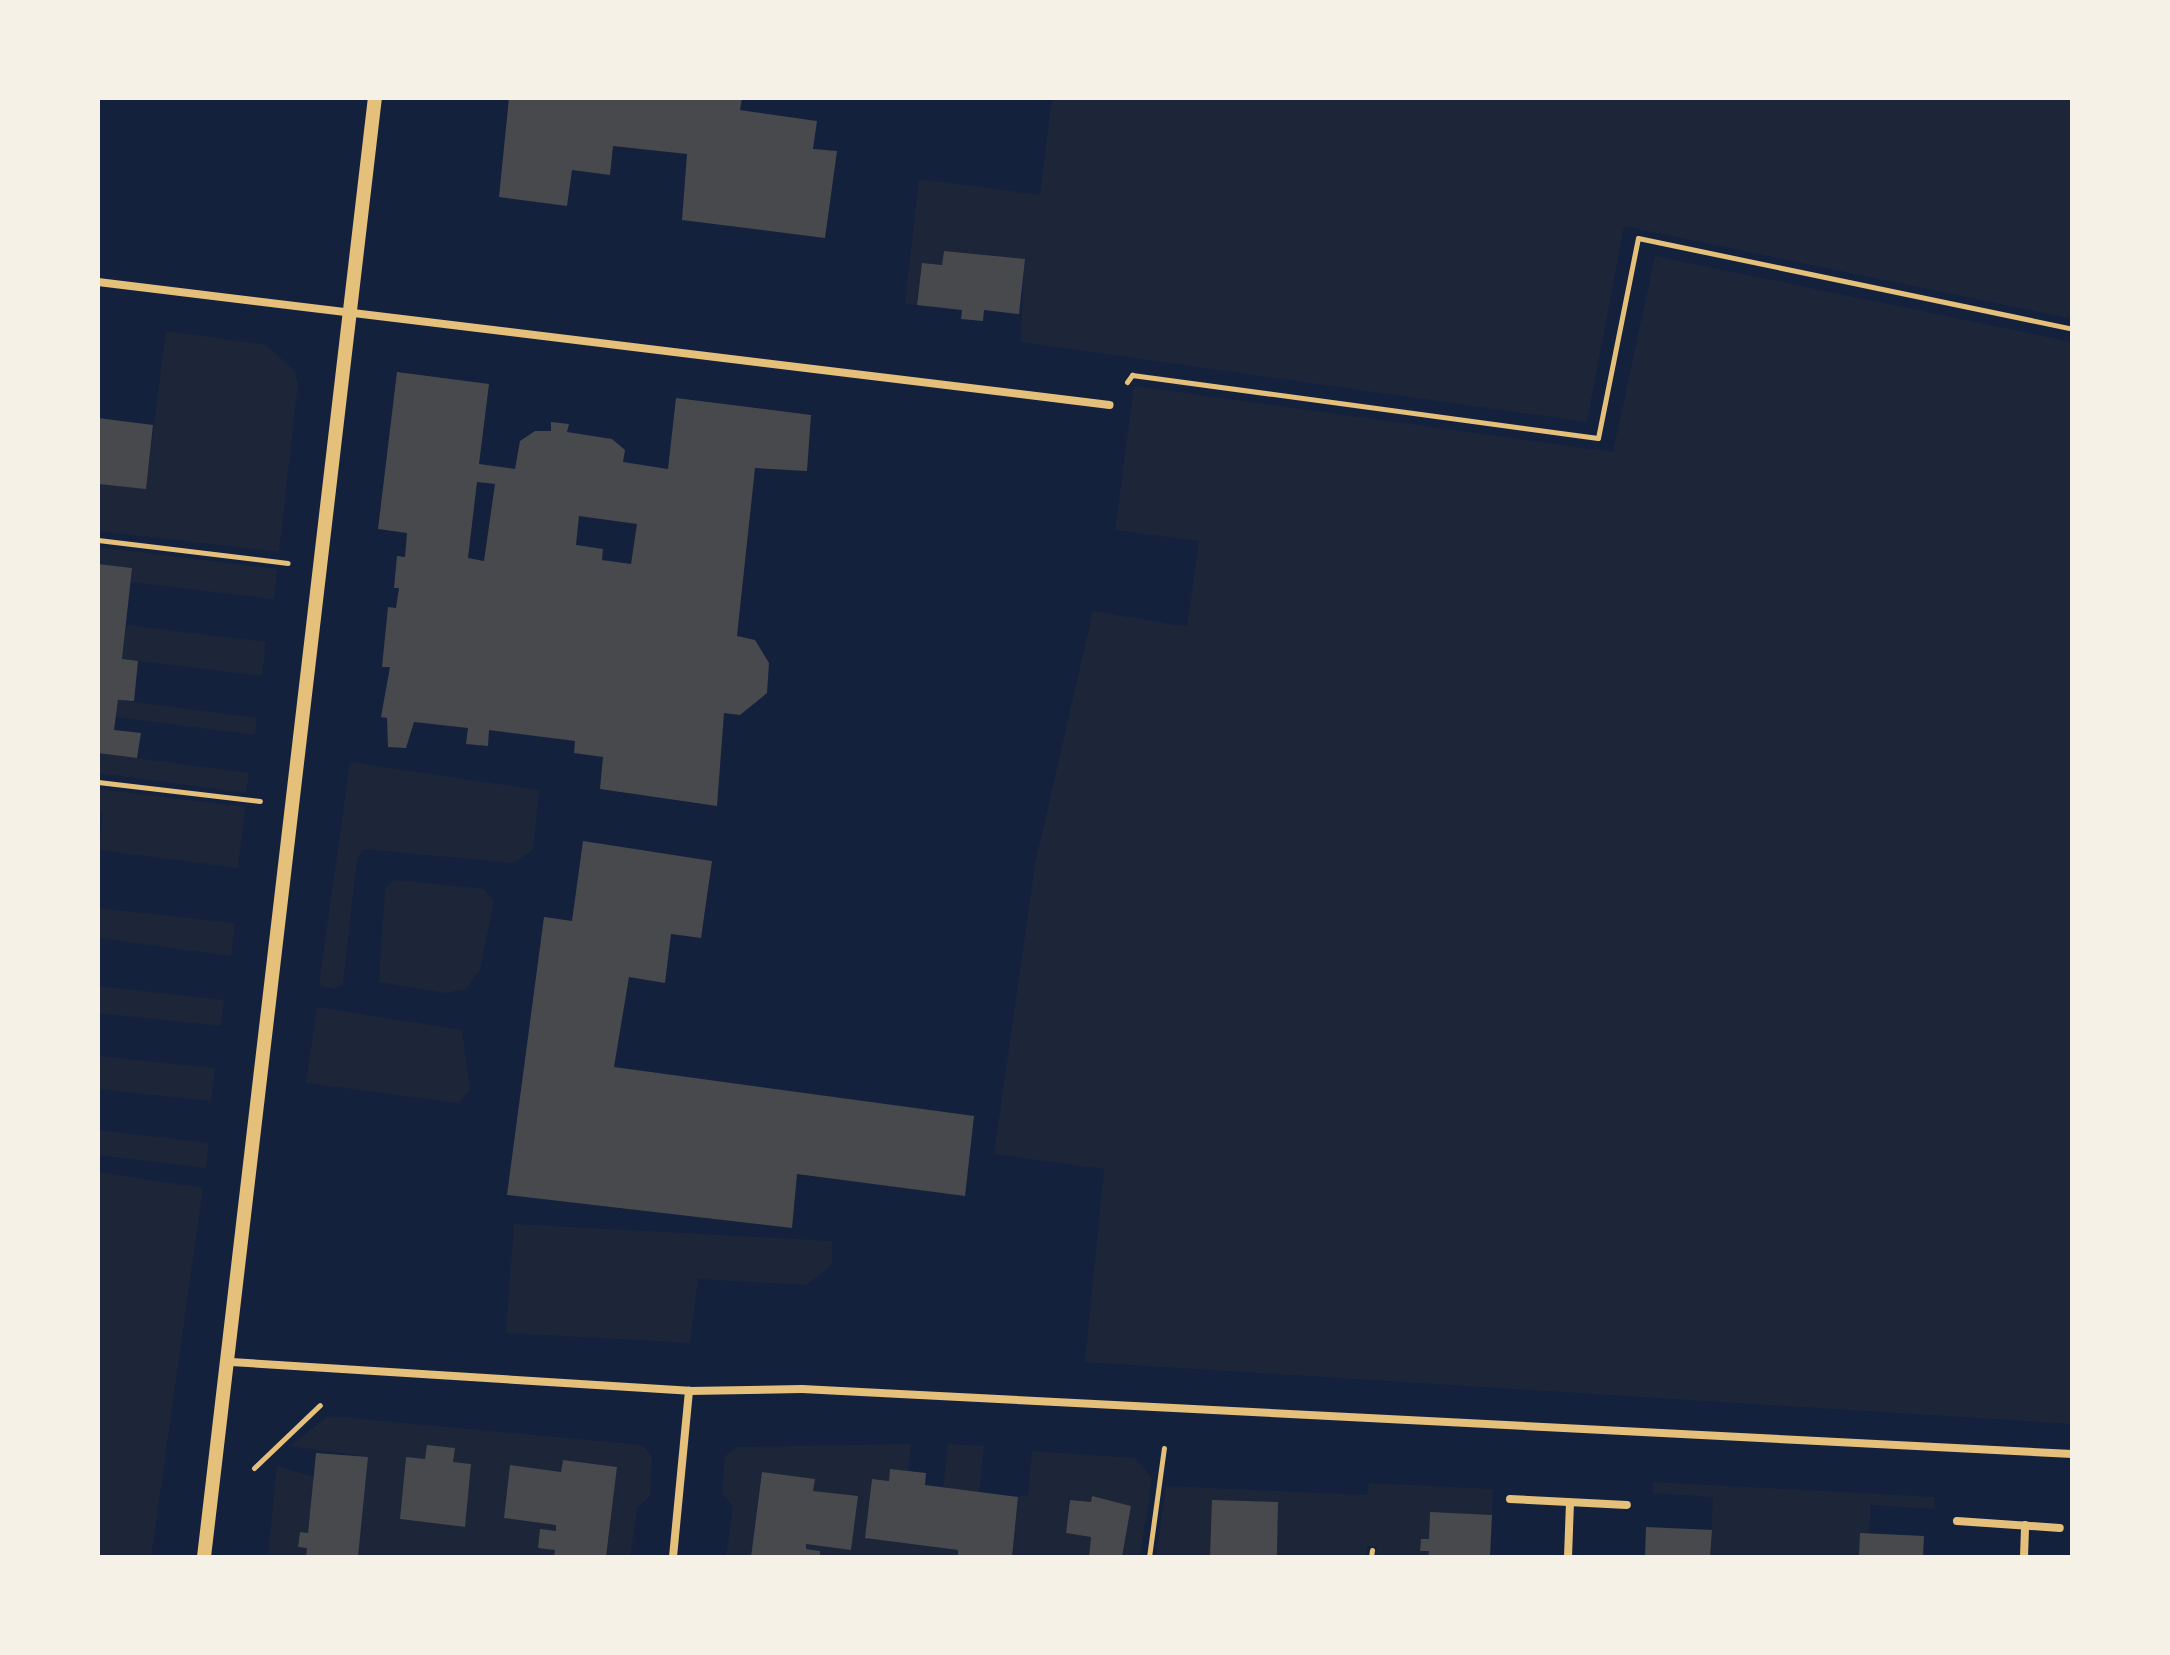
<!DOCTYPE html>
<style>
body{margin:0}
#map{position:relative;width:2170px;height:1655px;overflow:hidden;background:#14213d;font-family:"Archivo Narrow",sans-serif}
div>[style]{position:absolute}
.green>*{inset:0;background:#1d2539}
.building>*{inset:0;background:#48494c}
.path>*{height:5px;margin:-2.5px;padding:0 2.5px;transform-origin:2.5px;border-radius:2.5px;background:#e5c07b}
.minor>*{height:8px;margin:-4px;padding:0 4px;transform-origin:4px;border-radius:4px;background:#e5c07b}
.tertiary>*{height:14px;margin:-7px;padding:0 7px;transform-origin:7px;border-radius:7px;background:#e5c07b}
span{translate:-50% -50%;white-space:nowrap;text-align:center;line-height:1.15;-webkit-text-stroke:6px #f6f1e7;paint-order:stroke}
.frame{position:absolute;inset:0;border:100px solid #f6f1e7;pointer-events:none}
</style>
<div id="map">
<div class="green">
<div style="clip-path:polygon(1052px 98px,2072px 98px,2072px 319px,1624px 226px,1587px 422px,1021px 342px,1024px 259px,944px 251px,942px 265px,922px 263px,917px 305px,905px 304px,919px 179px,1040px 195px)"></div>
<div style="clip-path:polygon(1655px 256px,2072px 342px,2072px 1424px,1085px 1362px,1104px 1169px,994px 1154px,1035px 864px,1093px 611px,1187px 627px,1199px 541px,1115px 530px,1134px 386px,1613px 452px)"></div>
<div style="clip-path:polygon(166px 331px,266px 345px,294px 370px,298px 383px,279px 552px,98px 531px,98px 484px,146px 488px)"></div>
<div style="clip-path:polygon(98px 547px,277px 569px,274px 599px,130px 582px,132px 568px,98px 564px)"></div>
<div style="clip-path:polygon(126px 625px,266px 642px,262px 676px,122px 659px)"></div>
<div style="clip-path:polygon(118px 700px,257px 718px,255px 735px,116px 717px)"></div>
<div style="clip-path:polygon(98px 753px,249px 773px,246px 793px,98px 773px)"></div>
<div style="clip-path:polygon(350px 762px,539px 790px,533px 850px,513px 863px,364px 849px,357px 858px,343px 983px,335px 989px,319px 985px)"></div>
<div style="clip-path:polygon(98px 789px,245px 807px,238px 868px,99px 850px,103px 813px,98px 812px)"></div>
<div style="clip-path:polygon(394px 880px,484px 889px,494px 901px,480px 970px,466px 989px,445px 993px,379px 982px,385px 889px)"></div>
<div style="clip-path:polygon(98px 908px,235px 923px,231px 956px,98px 938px)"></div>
<div style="clip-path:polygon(98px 986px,224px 1000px,221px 1026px,98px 1013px)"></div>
<div style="clip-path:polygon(317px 1007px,462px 1030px,470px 1089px,459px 1103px,306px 1083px)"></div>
<div style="clip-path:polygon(98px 1056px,215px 1068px,211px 1101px,98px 1089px)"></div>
<div style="clip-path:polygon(98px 1130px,209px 1143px,206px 1168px,98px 1155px)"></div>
<div style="clip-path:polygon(98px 1172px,203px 1188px,151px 1557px,98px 1557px)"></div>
<div style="clip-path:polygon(514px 1224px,832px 1241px,832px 1264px,807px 1285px,698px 1279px,690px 1343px,506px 1333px)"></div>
<div style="clip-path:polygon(evenodd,328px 1416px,642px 1445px,652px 1456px,650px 1496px,637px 1508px,630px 1557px,606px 1557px,617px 1467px,563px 1460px,561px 1472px,511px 1465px,504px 1518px,556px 1525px,556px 1531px,540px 1529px,555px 1550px,554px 1557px,358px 1557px,368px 1457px,290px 1446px,328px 1416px,427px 1445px,453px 1462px,471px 1464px,464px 1527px,400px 1519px,406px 1458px,425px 1459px,427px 1445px)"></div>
<div style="clip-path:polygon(911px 1444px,908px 1471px,889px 1481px,872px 1479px,865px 1538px,958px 1550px,958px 1557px,820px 1557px,820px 1551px,806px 1549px,806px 1544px,851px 1549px,858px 1497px,813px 1491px,814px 1479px,762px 1472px,751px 1557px,726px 1557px,733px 1506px,722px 1494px,725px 1456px,738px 1447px)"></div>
<div style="clip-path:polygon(948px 1444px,984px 1446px,979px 1492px,943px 1488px)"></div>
<div style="clip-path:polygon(1032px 1451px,1135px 1458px,1152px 1478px,1140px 1557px,1122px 1557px,1131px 1507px,1092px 1496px,1091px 1502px,1070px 1500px,1066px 1533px,1091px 1537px,1089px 1557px,1012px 1557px,1018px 1497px,1028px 1495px)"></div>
<div style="clip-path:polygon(277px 1466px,314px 1477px,308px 1533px,300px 1532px,298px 1546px,307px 1548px,306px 1557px,268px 1557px)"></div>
<div style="clip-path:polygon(1653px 1482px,1935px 1497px,1934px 1509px,1871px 1505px,1869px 1533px,1859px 1557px,1710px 1557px,1713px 1497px,1653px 1493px)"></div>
<div style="clip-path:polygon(1369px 1483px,1493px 1489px,1492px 1515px,1430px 1513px,1429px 1539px,1421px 1539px,1420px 1550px,1429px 1551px,1428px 1557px,1376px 1557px,1377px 1547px,1367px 1546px,1366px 1557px,1277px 1557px,1278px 1502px,1213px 1500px,1210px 1557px,1156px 1557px,1166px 1486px,1367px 1495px)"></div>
</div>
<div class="building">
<div style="clip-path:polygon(509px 98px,742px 98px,740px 110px,817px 121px,813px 149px,837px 151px,825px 238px,682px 220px,687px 154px,613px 146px,610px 175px,572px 170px,567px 206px,499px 197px)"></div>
<div style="clip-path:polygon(944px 251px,1025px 259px,1019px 314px,984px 310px,983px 321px,961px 319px,962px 310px,917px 305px,922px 263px,942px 265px)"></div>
<div style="clip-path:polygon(evenodd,397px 372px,489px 384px,479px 464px,515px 469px,520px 441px,535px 431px,551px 431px,551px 422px,569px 424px,567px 432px,612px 439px,625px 450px,623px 462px,668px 469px,676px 398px,811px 415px,807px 471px,755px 468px,737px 636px,755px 640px,769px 663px,767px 693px,740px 715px,724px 713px,717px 806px,600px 789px,603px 757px,574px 753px,575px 741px,489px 730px,488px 746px,466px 744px,468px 728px,414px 722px,406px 748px,388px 747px,387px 718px,381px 717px,390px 667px,382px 667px,388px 607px,396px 608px,399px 588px,394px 588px,397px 556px,405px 557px,407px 533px,378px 529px,397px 372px,477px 482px,495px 484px,484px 561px,468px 558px,477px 482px,397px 372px,579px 516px,637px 524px,631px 564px,602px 560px,603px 549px,576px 545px,579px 516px)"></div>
<div style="clip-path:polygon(98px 418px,153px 425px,146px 489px,98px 484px)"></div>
<div style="clip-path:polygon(98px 564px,132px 568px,122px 659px,138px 661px,134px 701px,118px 700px,114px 730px,141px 733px,137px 758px,98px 753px)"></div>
<div style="clip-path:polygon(583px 841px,712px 861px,701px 938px,671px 934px,665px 983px,629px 977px,614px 1067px,974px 1116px,965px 1196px,797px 1174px,792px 1228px,507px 1195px,544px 917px,572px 921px)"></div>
<div style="clip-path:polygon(427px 1445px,455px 1448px,453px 1462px,471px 1464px,465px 1527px,400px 1519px,406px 1457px,425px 1459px)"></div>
<div style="clip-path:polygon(316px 1453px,368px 1457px,358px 1557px,306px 1557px,307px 1548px,298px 1547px,300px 1532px,308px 1533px)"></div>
<div style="clip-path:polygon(563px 1460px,617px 1467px,606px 1557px,554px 1557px,555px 1550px,538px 1548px,540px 1529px,556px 1531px,556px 1525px,504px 1518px,510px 1465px,561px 1472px)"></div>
<div style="clip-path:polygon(890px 1469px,926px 1473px,925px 1485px,1018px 1497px,1012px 1557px,958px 1557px,958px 1550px,865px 1538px,872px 1479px,889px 1481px)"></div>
<div style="clip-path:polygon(762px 1472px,815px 1479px,813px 1491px,858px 1496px,851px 1550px,806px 1544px,806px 1549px,820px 1551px,820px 1557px,751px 1557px)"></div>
<div style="clip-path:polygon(1092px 1496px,1131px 1506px,1122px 1557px,1089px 1557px,1091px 1537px,1066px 1533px,1070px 1500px,1091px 1502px)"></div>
<div style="clip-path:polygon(1212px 1500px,1278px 1502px,1277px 1557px,1210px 1557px)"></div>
<div style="clip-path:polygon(1430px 1512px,1492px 1515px,1490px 1557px,1428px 1557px,1429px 1551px,1420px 1551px,1421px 1539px,1429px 1539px)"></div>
<div style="clip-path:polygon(1646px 1527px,1712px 1530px,1710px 1557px,1645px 1557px)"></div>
<div style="clip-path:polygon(1860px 1533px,1924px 1536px,1923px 1557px,1859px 1557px)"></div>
</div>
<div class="path">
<div style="left:1127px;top:382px;width:9px;rotate:-54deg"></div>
<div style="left:1132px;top:375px;width:470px;rotate:7.7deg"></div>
<div style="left:1598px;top:438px;width:204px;rotate:-78.7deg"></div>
<div style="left:1638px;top:238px;width:443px;rotate:11.8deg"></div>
<div style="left:98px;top:540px;width:191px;rotate:6.9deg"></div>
<div style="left:98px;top:782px;width:163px;rotate:6.7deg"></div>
<div style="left:254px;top:1468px;width:91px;rotate:-43.7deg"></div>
<div style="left:1149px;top:1557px;width:110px;rotate:-82.2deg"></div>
<div style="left:1371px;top:1557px;width:7px;rotate:-82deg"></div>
</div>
<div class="minor">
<div style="left:98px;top:282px;width:1019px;rotate:6.93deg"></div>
<div style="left:231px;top:1362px;width:459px;rotate:3.6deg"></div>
<div style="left:689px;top:1391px;width:113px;rotate:-1deg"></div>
<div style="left:802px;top:1389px;width:1272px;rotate:2.93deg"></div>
<div style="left:1510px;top:1499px;width:117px;rotate:2.9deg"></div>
<div style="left:1957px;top:1521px;width:103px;rotate:3.9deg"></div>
<div style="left:673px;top:1557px;width:167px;rotate:-84.5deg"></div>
<div style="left:1568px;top:1557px;width:54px;rotate:-87.9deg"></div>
<div style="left:2024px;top:1557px;width:32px;rotate:-88deg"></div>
</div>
<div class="tertiary">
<div style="left:204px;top:1557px;width:1469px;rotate:-83.32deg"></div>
</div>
<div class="frame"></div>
</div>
